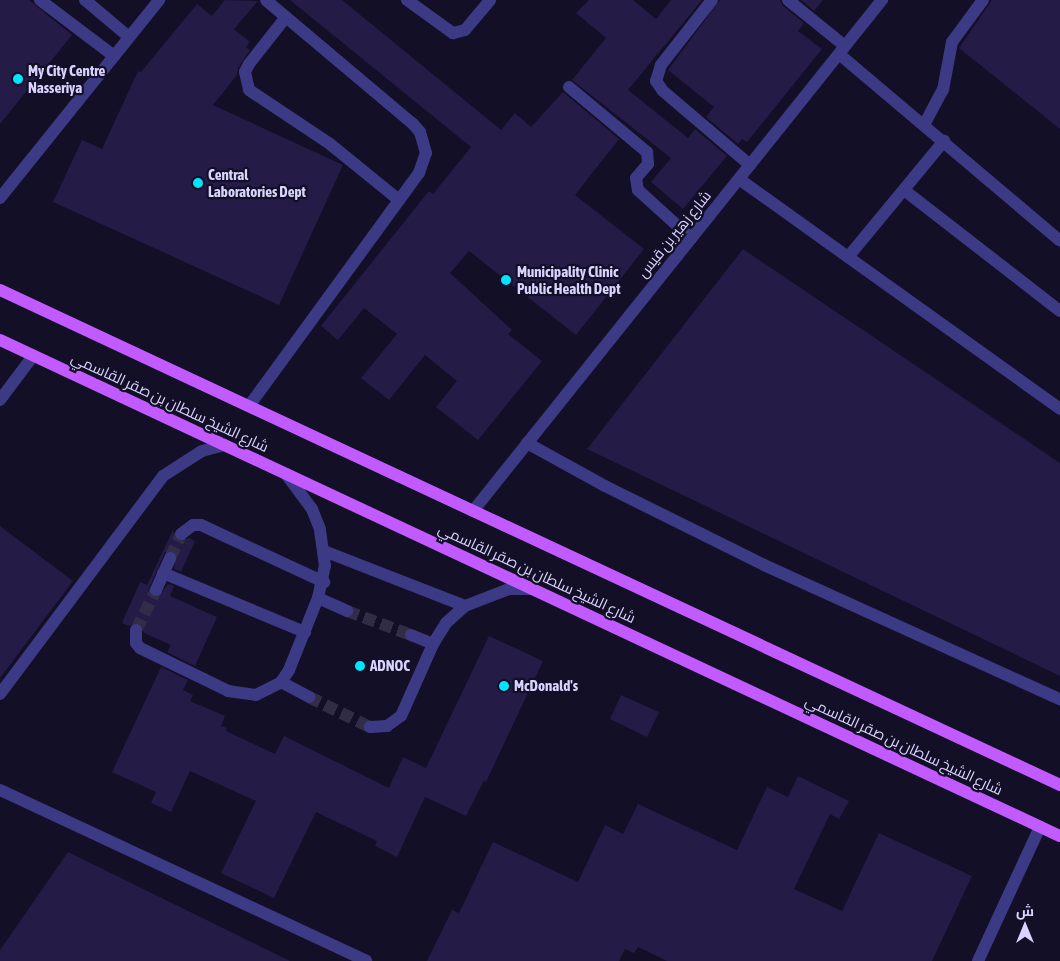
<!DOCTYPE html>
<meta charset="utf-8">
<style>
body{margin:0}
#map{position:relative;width:1060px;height:961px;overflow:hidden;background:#130f26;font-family:"Asap Condensed",Cairo,sans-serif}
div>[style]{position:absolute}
.building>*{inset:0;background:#241b47}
.minor-tunnel>*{height:12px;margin-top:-6px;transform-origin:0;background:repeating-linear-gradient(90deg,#312d47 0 12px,transparent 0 18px)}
.minor>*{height:12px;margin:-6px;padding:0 6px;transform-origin:6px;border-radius:6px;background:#3d3a85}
.major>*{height:12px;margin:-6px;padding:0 6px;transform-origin:6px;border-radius:6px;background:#c25bff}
.dots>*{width:14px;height:14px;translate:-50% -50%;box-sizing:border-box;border:2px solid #130f26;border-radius:50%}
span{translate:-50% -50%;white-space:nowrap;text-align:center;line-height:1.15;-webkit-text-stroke:4.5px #130f26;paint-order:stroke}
.poi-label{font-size:15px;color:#d9d4ff;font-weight:700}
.left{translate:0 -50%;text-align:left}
.street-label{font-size:15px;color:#d9d4ff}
.north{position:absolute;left:1000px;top:901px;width:50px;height:50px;-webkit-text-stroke:4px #130f26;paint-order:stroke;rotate:0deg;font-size:14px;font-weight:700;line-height:20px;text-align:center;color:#d9d4ff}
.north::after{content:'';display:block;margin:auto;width:18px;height:22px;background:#d9d4ff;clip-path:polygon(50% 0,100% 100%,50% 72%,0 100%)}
</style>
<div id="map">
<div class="building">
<div style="clip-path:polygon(0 0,29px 0,72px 35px,0 124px)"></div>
<div style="clip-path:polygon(225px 0,258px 1px,234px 29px,250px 42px,246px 47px,250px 50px,238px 68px,237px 75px,213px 105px,343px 165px,279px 305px,53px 202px,82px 140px,102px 149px,138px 71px,141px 72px,197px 4px,212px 16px)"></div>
<div style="clip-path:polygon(290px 0,342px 0,501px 130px,515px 113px,531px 127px,563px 92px,619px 139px,575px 195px,644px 249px,576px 335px,469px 251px,450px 273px,512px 330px,508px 334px,542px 361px,478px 440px,436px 407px,457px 381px,425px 355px,389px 400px,361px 378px,397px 334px,364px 308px,338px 340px,321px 326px,429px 191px,433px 194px,471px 147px)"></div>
<div style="clip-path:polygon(589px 0,633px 0,656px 19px,671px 0,702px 0,628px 90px,688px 138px,695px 129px,727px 156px,683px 209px,651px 182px,671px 158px,572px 80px,606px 38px,576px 13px)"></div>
<div style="clip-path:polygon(720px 0,780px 0,783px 6px,804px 23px,798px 31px,822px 49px,747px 142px,742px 139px,738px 144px,706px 117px,714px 107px,668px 70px)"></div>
<div style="clip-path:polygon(801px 0,823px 0,814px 11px)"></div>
<div style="clip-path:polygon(992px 0,1060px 0,1060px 129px,959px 48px)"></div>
<div style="clip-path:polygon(743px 249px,1060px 463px,1060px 676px,587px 449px)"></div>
<div style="clip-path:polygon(0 526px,73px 581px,0 678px)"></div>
<div style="clip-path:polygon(173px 530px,177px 541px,189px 538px,195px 541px,181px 572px,174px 569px,176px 553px,165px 552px,148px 591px,157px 598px,168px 584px,174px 586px,170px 596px,217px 617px,195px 666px,167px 652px,171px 645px,144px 633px,140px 623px,136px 622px,129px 626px,122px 623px,140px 582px,147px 585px)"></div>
<div style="clip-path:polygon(489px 636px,543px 661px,486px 782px,484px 780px,466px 816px,425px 797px,397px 857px,375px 846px,377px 841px,316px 812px,274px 898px,221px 873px,256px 801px,190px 771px,171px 812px,151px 803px,156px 792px,112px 772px,161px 667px,188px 680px,183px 690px,193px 695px,190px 701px,225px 716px,221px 726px,227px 728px,226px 731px,275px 754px,284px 736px,389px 788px,403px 757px,426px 768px)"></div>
<div style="clip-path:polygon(621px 695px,659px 712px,647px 737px,610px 719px)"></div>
<div style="clip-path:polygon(798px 776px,849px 801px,839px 819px,830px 814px,794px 889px,842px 911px,879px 833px,972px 876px,932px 961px,667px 961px,638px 947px,634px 953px,625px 949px,619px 961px,427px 961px,452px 910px,459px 913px,493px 842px,578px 882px,605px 825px,623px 834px,638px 804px,737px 850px,767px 787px,788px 797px)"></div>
<div style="clip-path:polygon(68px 852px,290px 961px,0 961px,0 950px)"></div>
</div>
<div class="minor-tunnel">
<div style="left:170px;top:558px;width:26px;rotate:-65deg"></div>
<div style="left:347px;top:611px;width:68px;rotate:20.6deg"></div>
<div style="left:136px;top:630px;width:45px;rotate:-63.4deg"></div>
<div style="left:309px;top:697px;width:68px;rotate:26.2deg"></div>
</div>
<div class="minor">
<div style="left:40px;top:0;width:93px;rotate:37.1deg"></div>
<div style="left:85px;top:0;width:57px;rotate:40.1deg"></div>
<div style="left:407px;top:0;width:57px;rotate:35.7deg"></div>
<div style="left:453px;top:33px;width:12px;rotate:-14deg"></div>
<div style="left:465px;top:30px;width:39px;rotate:-50deg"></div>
<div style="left:712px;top:0;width:83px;rotate:128.1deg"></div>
<div style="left:661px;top:65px;width:17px;rotate:107deg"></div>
<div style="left:656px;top:81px;width:12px;rotate:55deg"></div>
<div style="left:663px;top:91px;width:114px;rotate:40.4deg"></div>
<div style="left:788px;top:0;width:73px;rotate:38.9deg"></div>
<div style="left:286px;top:17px;width:60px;rotate:128.2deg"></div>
<div style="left:249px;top:64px;width:9px;rotate:117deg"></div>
<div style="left:245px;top:72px;width:18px;rotate:77deg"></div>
<div style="left:249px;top:90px;width:97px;rotate:33.7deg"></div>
<div style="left:330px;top:144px;width:89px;rotate:39.1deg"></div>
<div style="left:839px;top:54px;width:289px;rotate:40.2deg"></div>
<div style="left:569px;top:87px;width:102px;rotate:39.8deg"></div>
<div style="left:647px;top:152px;width:12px;rotate:85deg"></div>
<div style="left:648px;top:164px;width:18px;rotate:131deg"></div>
<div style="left:636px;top:178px;width:12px;rotate:81deg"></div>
<div style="left:638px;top:190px;width:72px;rotate:42.2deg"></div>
<div style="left:924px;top:125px;width:40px;rotate:-62deg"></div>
<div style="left:943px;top:90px;width:49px;rotate:-79.4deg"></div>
<div style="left:952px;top:42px;width:52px;rotate:-53.6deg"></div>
<div style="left:739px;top:179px;width:395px;rotate:35.6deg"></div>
<div style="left:904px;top:190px;width:197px;rotate:37.8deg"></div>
<div style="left:0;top:198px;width:254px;rotate:-51.2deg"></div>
<div style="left:848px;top:257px;width:151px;rotate:-50.4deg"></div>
<div style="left:0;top:400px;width:55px;rotate:-53.1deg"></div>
<div style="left:249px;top:406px;width:288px;rotate:-53.9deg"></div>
<div style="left:419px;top:173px;width:21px;rotate:-71deg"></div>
<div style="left:426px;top:153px;width:22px;rotate:-106deg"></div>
<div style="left:420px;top:132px;width:11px;rotate:-131deg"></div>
<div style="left:413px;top:124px;width:192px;rotate:-139.9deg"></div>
<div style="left:527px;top:443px;width:89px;rotate:28.9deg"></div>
<div style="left:605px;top:486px;width:178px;rotate:26.4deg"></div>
<div style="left:764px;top:565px;width:325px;rotate:24.4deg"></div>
<div style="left:473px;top:511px;width:655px;rotate:-51.33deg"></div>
<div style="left:181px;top:534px;width:15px;rotate:-37deg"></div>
<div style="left:193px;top:525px;width:8px"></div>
<div style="left:201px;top:525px;width:136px;rotate:24.9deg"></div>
<div style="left:324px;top:551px;width:151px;rotate:21.3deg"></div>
<div style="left:163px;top:573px;width:154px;rotate:22.6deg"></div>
<div style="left:156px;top:590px;width:35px;rotate:-66deg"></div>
<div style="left:318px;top:598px;width:32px;rotate:24deg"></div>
<div style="left:136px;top:630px;width:13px;rotate:90deg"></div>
<div style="left:136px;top:643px;width:6px;rotate:51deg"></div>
<div style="left:140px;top:648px;width:98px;rotate:26deg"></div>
<div style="left:228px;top:691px;width:28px;rotate:8deg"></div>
<div style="left:256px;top:695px;width:28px;rotate:-27deg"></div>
<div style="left:281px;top:682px;width:14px;rotate:-56deg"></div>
<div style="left:289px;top:670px;width:78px;rotate:-68.1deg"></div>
<div style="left:318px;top:598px;width:33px;rotate:-78deg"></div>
<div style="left:325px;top:566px;width:37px;rotate:-98deg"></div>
<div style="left:320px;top:529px;width:22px;rotate:-112deg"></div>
<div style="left:312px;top:509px;width:44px;rotate:-126.6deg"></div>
<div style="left:411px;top:635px;width:24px;rotate:22deg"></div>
<div style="left:281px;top:682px;width:32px;rotate:28deg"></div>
<div style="left:0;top:694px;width:272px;rotate:-53.2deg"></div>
<div style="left:163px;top:476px;width:46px;rotate:-32.7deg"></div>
<div style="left:202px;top:451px;width:23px;rotate:-15deg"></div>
<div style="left:370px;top:727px;width:17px;rotate:-3deg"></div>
<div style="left:387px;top:726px;width:17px;rotate:-36deg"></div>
<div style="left:401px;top:716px;width:79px;rotate:-66deg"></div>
<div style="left:433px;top:644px;width:25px;rotate:-58deg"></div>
<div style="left:446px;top:623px;width:25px;rotate:-42deg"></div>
<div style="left:465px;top:606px;width:47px;rotate:-21.1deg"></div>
<div style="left:509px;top:589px;width:24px"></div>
<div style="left:0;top:790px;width:404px;rotate:25deg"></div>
<div style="left:978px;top:961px;width:148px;rotate:-65.2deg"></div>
</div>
<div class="major">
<div style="left:0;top:290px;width:1170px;rotate:25.03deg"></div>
<div style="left:0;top:340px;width:1170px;rotate:25.08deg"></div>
</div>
<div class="dots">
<div style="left:18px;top:79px;background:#00e5ff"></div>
<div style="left:198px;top:183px;background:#00e5ff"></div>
<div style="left:506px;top:280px;background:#00e5ff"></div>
<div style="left:360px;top:666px;background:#00e5ff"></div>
<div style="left:504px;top:686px;background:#00e5ff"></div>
</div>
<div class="poi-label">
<span class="left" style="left:28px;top:79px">My City Centre<br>Nasseriya</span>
<span class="left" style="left:208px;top:183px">Central<br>Laboratories Dept</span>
<span class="left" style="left:517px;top:280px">Municipality Clinic<br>Public Health Dept</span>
<span class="left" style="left:370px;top:666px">ADNOC</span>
<span class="left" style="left:514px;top:686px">McDonald's</span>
</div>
<div class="street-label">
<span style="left:674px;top:234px;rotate:-51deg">شارع زهير بن قيس</span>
<span style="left:170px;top:402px;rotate:25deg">شارع الشيخ سلطان بن صقر القاسمي</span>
<span style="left:537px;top:573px;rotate:25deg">شارع الشيخ سلطان بن صقر القاسمي</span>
<span style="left:904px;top:745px;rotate:25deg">شارع الشيخ سلطان بن صقر القاسمي</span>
</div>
<div class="north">ش</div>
</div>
